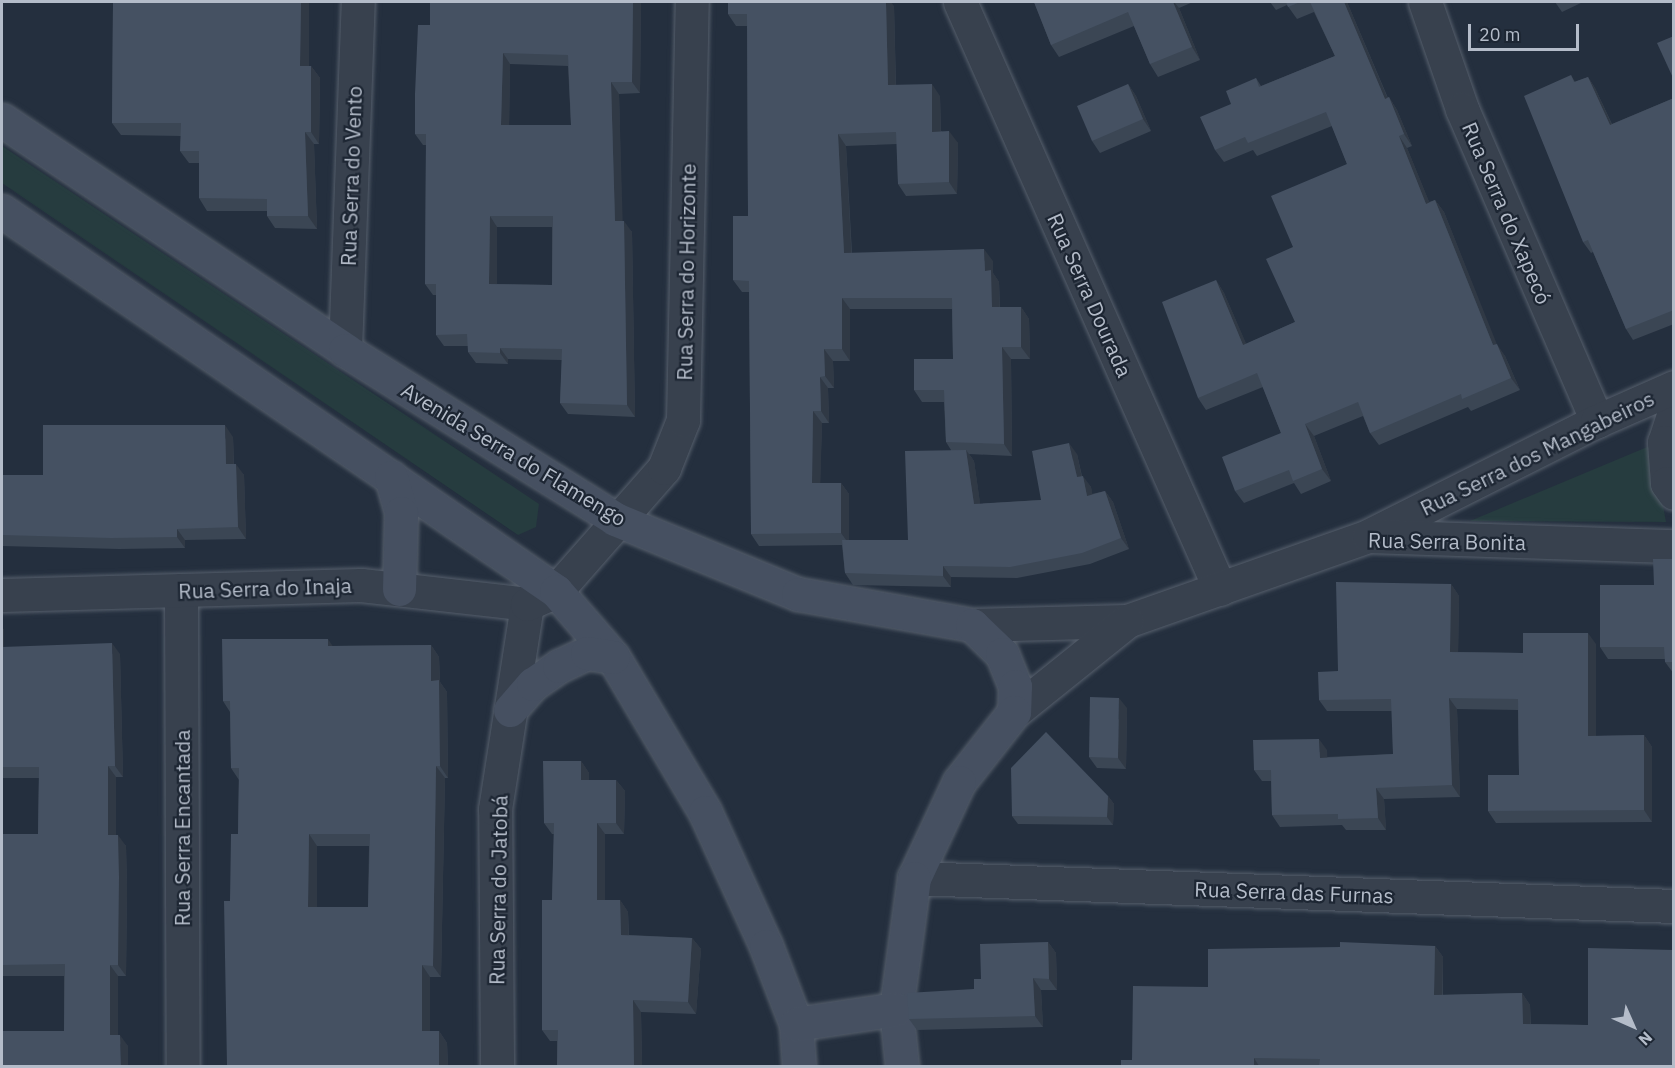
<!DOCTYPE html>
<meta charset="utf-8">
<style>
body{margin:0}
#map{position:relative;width:1675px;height:1068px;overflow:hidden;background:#242f3e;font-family:"IBM Plex Sans",sans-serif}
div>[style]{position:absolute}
.green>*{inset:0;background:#263c3f}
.roads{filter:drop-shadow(0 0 2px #565f6c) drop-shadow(0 0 2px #565f6c)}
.street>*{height:33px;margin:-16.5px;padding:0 16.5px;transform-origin:16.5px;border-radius:16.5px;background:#38414e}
.secondary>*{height:33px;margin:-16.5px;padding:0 16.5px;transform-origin:16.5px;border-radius:16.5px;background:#465061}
.wall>*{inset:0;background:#3b4654}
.shaded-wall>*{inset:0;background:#303945}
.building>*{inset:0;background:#455162}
span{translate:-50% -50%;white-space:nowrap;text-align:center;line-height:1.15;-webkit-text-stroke:4.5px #1d2633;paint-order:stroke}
.street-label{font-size:21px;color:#b4bcc9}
.frame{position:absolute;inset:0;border:3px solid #b4bcc9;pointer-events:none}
.north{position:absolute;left:1603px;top:996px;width:60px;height:60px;-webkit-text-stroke:4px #1d2633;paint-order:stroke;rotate:135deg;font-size:16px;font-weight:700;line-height:24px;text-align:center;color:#b4bcc9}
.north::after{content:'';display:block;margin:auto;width:21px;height:27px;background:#b4bcc9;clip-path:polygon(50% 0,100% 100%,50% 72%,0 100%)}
.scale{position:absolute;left:1468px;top:24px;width:111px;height:27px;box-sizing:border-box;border:3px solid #b4bcc9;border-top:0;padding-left:8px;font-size:18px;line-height:21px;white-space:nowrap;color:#b4bcc9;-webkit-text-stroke:4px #1d2633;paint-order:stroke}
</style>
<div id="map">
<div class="green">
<div style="clip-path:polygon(2px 146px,539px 504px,536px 527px,518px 535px,2px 183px)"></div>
<div style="clip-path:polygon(1652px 445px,1666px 522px,1470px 521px)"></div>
</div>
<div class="roads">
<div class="street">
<div style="left:960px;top:2px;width:642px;rotate:66.11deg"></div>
<div style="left:1425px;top:2px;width:113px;rotate:70.9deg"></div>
<div style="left:1462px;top:109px;width:340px;rotate:66.6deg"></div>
<div style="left:345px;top:350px;width:348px;rotate:-87.9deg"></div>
<div style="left:1674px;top:412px;width:32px;rotate:108deg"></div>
<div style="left:1664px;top:442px;width:41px;rotate:85.8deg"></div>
<div style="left:1667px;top:483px;width:12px;rotate:55deg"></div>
<div style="left:1370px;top:535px;width:254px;rotate:-26.7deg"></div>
<div style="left:1597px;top:421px;width:84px;rotate:-23.8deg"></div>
<div style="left:181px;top:590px;width:476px;rotate:89.8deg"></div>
<div style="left:2px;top:595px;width:359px;rotate:-1.6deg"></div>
<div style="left:361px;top:585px;width:167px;rotate:6.5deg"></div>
<div style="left:972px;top:625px;width:155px;rotate:-1.5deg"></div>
<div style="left:1127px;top:621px;width:256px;rotate:-19.4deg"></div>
<div style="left:1369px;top:536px;width:305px;rotate:1.9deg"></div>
<div style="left:1014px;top:712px;width:145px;rotate:-38.8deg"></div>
<div style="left:914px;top:878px;width:761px;rotate:2.11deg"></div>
<div style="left:497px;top:1066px;width:257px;rotate:-90.4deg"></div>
<div style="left:495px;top:809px;width:207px;rotate:-81.1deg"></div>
<div style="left:527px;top:604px;width:32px;rotate:-24deg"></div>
<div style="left:556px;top:591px;width:164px;rotate:-48.7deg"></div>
<div style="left:664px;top:468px;width:52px;rotate:-68.4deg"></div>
<div style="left:683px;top:420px;width:418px;rotate:-88.8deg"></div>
</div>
<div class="secondary">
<div style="left:2px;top:120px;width:413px;rotate:33.8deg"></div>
<div style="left:345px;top:350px;width:319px;rotate:32deg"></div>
<div style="left:615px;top:519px;width:198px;rotate:22.3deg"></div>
<div style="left:798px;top:594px;width:177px;rotate:10.1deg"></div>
<div style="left:972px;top:625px;width:42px;rotate:44deg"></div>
<div style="left:1002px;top:654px;width:35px;rotate:68deg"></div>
<div style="left:1015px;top:686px;width:26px;rotate:92deg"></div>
<div style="left:1014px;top:712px;width:89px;rotate:128.2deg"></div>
<div style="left:959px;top:782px;width:106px;rotate:115.1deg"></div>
<div style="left:914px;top:878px;width:132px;rotate:97.8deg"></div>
<div style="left:896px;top:1009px;width:57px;rotate:84deg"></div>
<div style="left:2px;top:211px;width:672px;rotate:34.45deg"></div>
<div style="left:556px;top:591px;width:87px;rotate:49.2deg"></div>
<div style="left:613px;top:657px;width:180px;rotate:59.3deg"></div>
<div style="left:705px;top:812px;width:147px;rotate:65.5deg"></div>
<div style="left:766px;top:946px;width:84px;rotate:69deg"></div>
<div style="left:796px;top:1024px;width:42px;rotate:85.9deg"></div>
<div style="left:391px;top:477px;width:37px;rotate:74deg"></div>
<div style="left:401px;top:513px;width:76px;rotate:91.5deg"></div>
<div style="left:510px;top:710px;width:35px;rotate:-49deg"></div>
<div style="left:533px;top:684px;width:32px;rotate:-35deg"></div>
<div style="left:559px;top:666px;width:31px;rotate:-25deg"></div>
<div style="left:587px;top:653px;width:26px;rotate:9deg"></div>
<div style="left:796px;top:1024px;width:101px;rotate:-8.5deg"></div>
</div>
</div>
<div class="wall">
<div style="clip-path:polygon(113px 2px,309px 2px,309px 66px,311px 66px,320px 78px,319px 144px,314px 144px,317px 229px,275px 228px,267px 216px,267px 211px,207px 211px,199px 198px,199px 163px,189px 163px,180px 151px,181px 136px,121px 135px,112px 123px)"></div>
<div style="clip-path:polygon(evenodd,430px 2px,641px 2px,640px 93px,619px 94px,622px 221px,632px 232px,635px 417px,568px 414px,560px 403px,562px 360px,508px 359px,508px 364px,476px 363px,468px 352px,468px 346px,444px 346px,436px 335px,436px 295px,433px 295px,425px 284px,426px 145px,423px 145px,415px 134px,430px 25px,430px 2px,510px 64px,568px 66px,571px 125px,509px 125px,510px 64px,430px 2px,497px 227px,552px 227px,552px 285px,497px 284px,497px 227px)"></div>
<div style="clip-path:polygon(1034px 2px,1193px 2px,1179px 8px,1200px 60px,1158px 77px,1150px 64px,1134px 26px,1059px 57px,1051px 45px)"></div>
<div style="clip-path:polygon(1270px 2px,1347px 2px,1388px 98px,1389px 97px,1397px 110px,1412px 146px,1407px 148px,1429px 202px,1435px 200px,1444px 212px,1496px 344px,1505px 356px,1520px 390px,1471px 411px,1468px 407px,1379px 445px,1370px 433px,1363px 416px,1314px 436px,1331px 481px,1301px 494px,1294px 483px,1244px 503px,1235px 491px,1281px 433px,1263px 387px,1206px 410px,1198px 398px,1216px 280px,1224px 293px,1246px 344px,1295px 322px,1293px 247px,1347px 164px,1332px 126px,1257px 156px,1253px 150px,1224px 162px,1215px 150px,1231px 104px,1256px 78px,1261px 86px,1335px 56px,1314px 12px,1297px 19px,1287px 5px,1276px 10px)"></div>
<div style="clip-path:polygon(1555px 2px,1583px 2px,1562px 12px)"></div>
<div style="clip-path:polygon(evenodd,894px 6px,896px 85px,940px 96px,941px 131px,958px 143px,957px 194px,906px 196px,898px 184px,897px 144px,846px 146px,852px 253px,993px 261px,993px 273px,999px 282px,1000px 307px,1021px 307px,1029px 319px,1030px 359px,1011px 359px,1012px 456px,969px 454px,974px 461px,980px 504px,1041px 500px,1077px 454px,1082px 476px,1091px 487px,1092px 494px,1105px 491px,1113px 502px,1129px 549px,1090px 564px,1017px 578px,951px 577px,951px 587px,853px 585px,845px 573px,842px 545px,759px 546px,751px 534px,749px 292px,742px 292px,733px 280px,748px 216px,747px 26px,736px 26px,728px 14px,894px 6px,850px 309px,952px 309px,953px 359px,914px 390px,922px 402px,944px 402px,946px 442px,951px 450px,908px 540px,849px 540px,849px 494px,841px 483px,820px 483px,822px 423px,829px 423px,828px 388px,834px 388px,833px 361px,850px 361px,850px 309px)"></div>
<div style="clip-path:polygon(1571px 75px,1575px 82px,1588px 77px,1595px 88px,1612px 124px,1674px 98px,1674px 324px,1633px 340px,1626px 329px,1593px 252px,1591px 253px,1583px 242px)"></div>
<div style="clip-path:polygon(1128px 84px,1136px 96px,1151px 131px,1100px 153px,1092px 141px)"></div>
<div style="clip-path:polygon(233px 437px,234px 464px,244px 475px,246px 539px,185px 540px,185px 548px,119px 549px,2px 546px,2px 475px,43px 475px)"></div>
<div style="clip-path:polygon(1674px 559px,1674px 674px,1665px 662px,1665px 659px,1608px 659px,1600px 647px,1654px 585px)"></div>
<div style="clip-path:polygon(1451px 584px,1459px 596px,1458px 652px,1523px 653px,1596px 644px,1596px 736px,1644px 735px,1652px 747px,1652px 822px,1496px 823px,1488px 811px,1519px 775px,1518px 710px,1457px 709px,1460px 797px,1384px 799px,1386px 830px,1346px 830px,1342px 825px,1280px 827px,1272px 815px,1271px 781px,1262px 781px,1254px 770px,1327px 750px,1327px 757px,1393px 754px,1392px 711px,1327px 711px,1319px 700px,1338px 671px)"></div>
<div style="clip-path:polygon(2px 627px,4px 630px,4px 647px,120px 654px,123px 777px,116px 777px,116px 835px,126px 846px,127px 888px,126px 976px,118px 976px,118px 1035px,128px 1046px,64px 1031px,64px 976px,2px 976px,2px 834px,38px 834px,39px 778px,2px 778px)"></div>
<div style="clip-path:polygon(evenodd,431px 645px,439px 657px,440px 682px,447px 692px,448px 778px,445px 778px,441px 977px,430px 977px,430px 1031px,439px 1031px,447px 1043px,448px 1066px,227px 1066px,230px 901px,238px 834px,239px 780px,231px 768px,230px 712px,223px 701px,333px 646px,431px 645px,317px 846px,369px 846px,368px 907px,317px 907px,317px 846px)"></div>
<div style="clip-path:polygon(1127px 708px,1126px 769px,1097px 768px,1089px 757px)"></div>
<div style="clip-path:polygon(581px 761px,589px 773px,589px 780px,616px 780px,625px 791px,624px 834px,605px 834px,605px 900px,620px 900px,628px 912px,629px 935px,692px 938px,701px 949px,696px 1014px,641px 1012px,642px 1066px,557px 1066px,557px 1041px,550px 1041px,542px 1030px,552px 900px,554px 834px,552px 834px,544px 823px)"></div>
<div style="clip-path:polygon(1108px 796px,1114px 804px,1113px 825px,1018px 824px,1012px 816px)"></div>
<div style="clip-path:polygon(1048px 942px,1056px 953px,1057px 990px,1041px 990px,1043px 1027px,917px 1030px,909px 1019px,974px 989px,981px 979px)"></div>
<div style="clip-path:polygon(1435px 946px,1443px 957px,1443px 995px,1522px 993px,1530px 1005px,1531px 1024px,1588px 1025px,1674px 1066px,1121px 1066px,1132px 1060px,1208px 987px)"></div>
</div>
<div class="shaded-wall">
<div style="clip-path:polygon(301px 2px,309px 2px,309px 78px,300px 66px)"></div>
<div style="clip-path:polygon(633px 2px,641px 2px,640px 93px,632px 82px)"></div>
<div style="clip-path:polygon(886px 2px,891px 2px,894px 6px,896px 97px,888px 85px)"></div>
<div style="clip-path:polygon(1173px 2px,1174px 2px,1179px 8px,1200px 60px,1192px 47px)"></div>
<div style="clip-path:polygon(1344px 2px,1347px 2px,1393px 111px,1385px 99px)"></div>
<div style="clip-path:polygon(503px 53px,510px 64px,509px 137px,501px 125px)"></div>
<div style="clip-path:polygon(311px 66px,320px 78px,319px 144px,311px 132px)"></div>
<div style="clip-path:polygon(1588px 77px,1595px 88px,1617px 136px,1610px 125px)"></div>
<div style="clip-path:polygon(611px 82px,619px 94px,623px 232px,615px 221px)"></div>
<div style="clip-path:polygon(932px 84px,940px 96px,941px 143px,932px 132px)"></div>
<div style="clip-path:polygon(1128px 84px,1136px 96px,1151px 131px,1143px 119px)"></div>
<div style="clip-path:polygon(1389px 97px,1397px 110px,1412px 146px,1404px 134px)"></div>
<div style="clip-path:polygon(949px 131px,958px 143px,957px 194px,949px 182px)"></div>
<div style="clip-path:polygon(305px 132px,314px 144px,317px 229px,308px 216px)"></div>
<div style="clip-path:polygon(838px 134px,846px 146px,852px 265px,844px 253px)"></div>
<div style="clip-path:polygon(1399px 136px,1407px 148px,1435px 216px,1426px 204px)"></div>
<div style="clip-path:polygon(1435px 200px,1444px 212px,1502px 357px,1493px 345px)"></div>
<div style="clip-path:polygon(490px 216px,497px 227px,497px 295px,489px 284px)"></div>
<div style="clip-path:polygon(624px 221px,632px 232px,635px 417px,627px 405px)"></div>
<div style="clip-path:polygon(984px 249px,993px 261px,993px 273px,999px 282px,1000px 319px,992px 307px,985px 271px)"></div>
<div style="clip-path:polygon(1216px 280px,1224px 293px,1252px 357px,1243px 345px)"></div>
<div style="clip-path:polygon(842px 298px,850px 309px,850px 361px,842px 349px)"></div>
<div style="clip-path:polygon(1021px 307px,1029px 319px,1030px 359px,1021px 347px)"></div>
<div style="clip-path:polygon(1497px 344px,1505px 356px,1520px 390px,1511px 378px)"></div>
<div style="clip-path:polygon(1002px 347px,1011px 359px,1012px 456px,1004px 444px)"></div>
<div style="clip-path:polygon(500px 348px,508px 359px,508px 364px,500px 353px)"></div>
<div style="clip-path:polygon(824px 349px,833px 361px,834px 388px,825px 376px)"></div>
<div style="clip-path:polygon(820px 377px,828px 388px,829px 423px,821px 411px)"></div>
<div style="clip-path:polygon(813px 411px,822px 423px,820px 495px,812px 483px)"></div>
<div style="clip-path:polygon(1305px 424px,1314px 436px,1331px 481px,1322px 469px)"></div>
<div style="clip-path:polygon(225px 425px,233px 437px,234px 475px,226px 464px)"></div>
<div style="clip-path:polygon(1069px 443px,1077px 454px,1084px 488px,1077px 477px)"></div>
<div style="clip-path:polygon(966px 450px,974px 461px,982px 516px,974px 504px)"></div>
<div style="clip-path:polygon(236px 464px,244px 475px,246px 539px,238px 527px)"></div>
<div style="clip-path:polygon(1083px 476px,1091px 487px,1095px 507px,1087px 496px)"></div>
<div style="clip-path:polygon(841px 483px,849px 494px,849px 544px,841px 533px)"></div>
<div style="clip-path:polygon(1105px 491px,1113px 502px,1129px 549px,1121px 538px)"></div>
<div style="clip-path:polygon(177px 529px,185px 540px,185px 548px,177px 537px)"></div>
<div style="clip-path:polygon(943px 566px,951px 577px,951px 587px,943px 576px)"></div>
<div style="clip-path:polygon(1451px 584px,1459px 596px,1458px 663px,1450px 652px)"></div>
<div style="clip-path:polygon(2px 627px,4px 630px,4px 658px,2px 655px)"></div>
<div style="clip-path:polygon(1588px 633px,1596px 644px,1596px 747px,1588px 736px)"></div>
<div style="clip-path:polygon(328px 639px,336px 651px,328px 646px)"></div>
<div style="clip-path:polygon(112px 643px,120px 654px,123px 777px,115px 766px)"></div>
<div style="clip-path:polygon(431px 645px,439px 657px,440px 682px,447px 692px,448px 778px,440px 766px,431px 681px)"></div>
<div style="clip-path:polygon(1119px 698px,1127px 708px,1126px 769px,1118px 758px)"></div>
<div style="clip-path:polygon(1449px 698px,1457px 709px,1460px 797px,1452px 785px)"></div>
<div style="clip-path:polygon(1644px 735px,1652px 747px,1652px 822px,1644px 810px)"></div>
<div style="clip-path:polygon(1319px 739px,1327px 750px,1328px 769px,1320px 758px)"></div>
<div style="clip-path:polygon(581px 761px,589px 773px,589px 791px,581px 780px)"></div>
<div style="clip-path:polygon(108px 766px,116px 777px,116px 846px,108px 835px)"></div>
<div style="clip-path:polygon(436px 766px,445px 778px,441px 977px,433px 966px)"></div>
<div style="clip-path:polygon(616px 780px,625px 791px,624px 834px,616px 823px)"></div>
<div style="clip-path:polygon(1376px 788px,1384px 799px,1386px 830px,1378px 818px)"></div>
<div style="clip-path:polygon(1108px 796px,1114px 804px,1113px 825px,1107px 817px)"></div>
<div style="clip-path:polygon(597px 823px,605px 834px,605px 912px,597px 900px)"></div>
<div style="clip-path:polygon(309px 834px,317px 846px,317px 919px,308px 907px)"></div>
<div style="clip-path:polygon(118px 835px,126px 846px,127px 888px,126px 976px,118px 965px)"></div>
<div style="clip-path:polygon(620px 900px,628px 912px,629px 946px,621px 935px)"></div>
<div style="clip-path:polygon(692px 938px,701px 949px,696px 1014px,688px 1002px)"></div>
<div style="clip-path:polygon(1048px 942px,1056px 953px,1057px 990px,1049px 979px)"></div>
<div style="clip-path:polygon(1435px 946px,1443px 957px,1442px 1007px,1434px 995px)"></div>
<div style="clip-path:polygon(110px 965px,118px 976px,118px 1046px,110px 1035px)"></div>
<div style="clip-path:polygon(422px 965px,430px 977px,430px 1043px,422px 1031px)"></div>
<div style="clip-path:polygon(1033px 978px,1041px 990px,1043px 1027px,1035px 1016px)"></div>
<div style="clip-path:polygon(1522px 993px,1530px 1005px,1531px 1036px,1523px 1024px)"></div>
<div style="clip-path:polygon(633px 1000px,641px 1012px,642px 1066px,634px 1066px)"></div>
<div style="clip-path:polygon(439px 1031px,447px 1043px,448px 1066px,439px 1066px)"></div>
<div style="clip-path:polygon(120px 1035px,128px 1046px,128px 1066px,121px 1066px)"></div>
<div style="clip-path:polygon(1254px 1058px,1259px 1066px,1254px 1066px)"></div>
</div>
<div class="building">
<div style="clip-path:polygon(113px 2px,301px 2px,300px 66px,311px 66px,311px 132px,305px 132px,308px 216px,267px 216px,267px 199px,199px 198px,199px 151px,180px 151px,181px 123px,112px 123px)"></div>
<div style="clip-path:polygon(evenodd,430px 2px,633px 2px,632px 82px,611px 82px,615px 221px,624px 221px,627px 405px,560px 403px,562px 349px,500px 348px,500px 353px,468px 352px,467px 334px,436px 335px,436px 284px,425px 284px,426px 134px,415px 134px,415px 94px,418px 25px,430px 25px,430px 2px,503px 53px,568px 55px,571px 125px,501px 125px,503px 53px,430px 2px,490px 216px,553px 216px,552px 285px,489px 284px,490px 216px)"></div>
<div style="clip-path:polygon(728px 2px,886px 2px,888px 85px,932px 84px,932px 132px,949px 131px,949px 182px,898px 184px,896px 132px,838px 134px,844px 253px,984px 249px,985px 271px,991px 270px,992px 307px,1021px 307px,1021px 347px,1002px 347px,1004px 444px,946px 442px,944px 390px,914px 390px,914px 359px,953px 359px,952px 298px,842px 298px,842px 349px,824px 349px,825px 376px,820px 377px,821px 411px,813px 411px,812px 483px,841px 483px,841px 533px,751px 534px,749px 281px,733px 280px,733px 216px,748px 216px,747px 14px,728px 14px)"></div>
<div style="clip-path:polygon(1034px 2px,1173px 2px,1192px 47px,1150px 64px,1128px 12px,1051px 45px)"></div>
<div style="clip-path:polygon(1286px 2px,1300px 2px,1288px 7px)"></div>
<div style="clip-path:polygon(1310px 2px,1344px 2px,1385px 99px,1389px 97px,1404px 134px,1399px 136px,1426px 204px,1435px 200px,1493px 345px,1497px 344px,1511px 378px,1462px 399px,1461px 394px,1370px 433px,1358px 402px,1305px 424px,1322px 469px,1293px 481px,1289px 470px,1235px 491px,1222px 457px,1281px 433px,1257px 373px,1198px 398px,1162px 302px,1216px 280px,1243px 345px,1295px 322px,1266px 259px,1293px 247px,1271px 196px,1347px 164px,1326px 112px,1248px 143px,1245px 137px,1215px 150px,1200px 117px,1231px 104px,1226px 91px,1256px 78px,1259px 87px,1335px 56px)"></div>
<div style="clip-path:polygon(1674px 36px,1674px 80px,1657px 43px)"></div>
<div style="clip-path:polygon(1571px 75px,1574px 82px,1588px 77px,1610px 125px,1674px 98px,1674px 310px,1626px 329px,1588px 240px,1583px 242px,1524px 96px)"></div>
<div style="clip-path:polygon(1128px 84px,1143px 119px,1092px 141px,1077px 106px)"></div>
<div style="clip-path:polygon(43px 425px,225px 425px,226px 464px,236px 464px,238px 527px,177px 529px,177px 537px,111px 538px,2px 535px,2px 475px,43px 475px)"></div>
<div style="clip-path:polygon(1069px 443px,1077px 477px,1083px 476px,1087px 496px,1105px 491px,1121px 538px,1082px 553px,1010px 567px,943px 566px,943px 576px,845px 573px,842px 540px,908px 540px,905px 451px,966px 450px,974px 504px,1041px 500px,1032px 451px)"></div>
<div style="clip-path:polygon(1653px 559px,1674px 559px,1674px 662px,1665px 662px,1664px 647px,1600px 647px,1600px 585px,1654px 585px)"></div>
<div style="clip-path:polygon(1336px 582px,1451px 584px,1450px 652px,1523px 653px,1523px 633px,1588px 633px,1588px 736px,1644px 735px,1644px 810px,1488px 811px,1488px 775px,1519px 775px,1518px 699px,1449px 698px,1452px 785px,1376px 788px,1378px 818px,1338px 819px,1338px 814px,1272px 815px,1271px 770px,1254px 770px,1253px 740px,1319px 739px,1320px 758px,1393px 754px,1391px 699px,1319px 700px,1318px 672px,1338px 671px)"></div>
<div style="clip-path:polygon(evenodd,222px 639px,328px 639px,328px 646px,431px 645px,431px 681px,439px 680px,440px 766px,436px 766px,433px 966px,422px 965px,422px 1031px,439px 1031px,439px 1066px,227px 1066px,224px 901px,230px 901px,231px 834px,238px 834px,239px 768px,231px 768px,230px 701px,223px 701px,222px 639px,309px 834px,370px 834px,368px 907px,308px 907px,309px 834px)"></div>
<div style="clip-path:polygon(112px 643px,115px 766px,108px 766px,108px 835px,118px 835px,119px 877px,118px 965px,110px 965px,110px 1035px,120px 1035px,121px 1066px,2px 1066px,2px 1031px,64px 1031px,65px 964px,2px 965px,2px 834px,38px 834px,39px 767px,2px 767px,2px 647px)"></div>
<div style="clip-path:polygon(1090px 697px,1119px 698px,1118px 758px,1089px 757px)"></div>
<div style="clip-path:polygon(1046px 732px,1108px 796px,1107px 817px,1012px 816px,1011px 768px)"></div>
<div style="clip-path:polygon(543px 761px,581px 761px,581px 780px,616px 780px,616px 823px,597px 823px,597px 900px,620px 900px,621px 935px,692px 938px,688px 1002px,633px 1000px,634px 1066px,557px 1066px,558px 1030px,542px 1030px,542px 900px,552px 900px,554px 823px,544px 823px)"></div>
<div style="clip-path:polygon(1048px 942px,1049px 979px,1033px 978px,1035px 1016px,909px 1019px,907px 993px,974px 989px,974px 979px,981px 979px,980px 944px)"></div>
<div style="clip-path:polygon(1340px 942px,1435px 946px,1434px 995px,1522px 993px,1523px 1024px,1588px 1025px,1588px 948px,1674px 950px,1674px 1066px,1319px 1066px,1320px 1059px,1254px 1058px,1254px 1066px,1121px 1066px,1121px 1060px,1132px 1060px,1133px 986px,1208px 987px,1208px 949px,1340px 947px)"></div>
</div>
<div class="street-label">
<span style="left:351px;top:176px;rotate:-88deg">Rua Serra do Vento</span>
<span style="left:1507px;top:213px;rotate:67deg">Rua Serra do Xapecó</span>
<span style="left:686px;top:272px;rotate:-89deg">Rua Serra do Horizonte</span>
<span style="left:1090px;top:295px;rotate:66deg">Rua Serra Dourada</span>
<span style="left:1537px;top:453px;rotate:-26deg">Rua Serra dos Mangabeiros</span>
<span style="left:514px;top:454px;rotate:31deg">Avenida Serra do Flamengo</span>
<span style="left:1447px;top:541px;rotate:1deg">Rua Serra Bonita</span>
<span style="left:265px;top:588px;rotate:-2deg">Rua Serra do Inaja</span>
<span style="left:182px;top:828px;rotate:-90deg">Rua Serra Encantada</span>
<span style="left:498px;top:890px;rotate:-89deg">Rua Serra do Jatobá</span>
<span style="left:1294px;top:892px;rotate:2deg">Rua Serra das Furnas</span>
</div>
<div class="frame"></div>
<div class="north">N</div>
<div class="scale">20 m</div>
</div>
